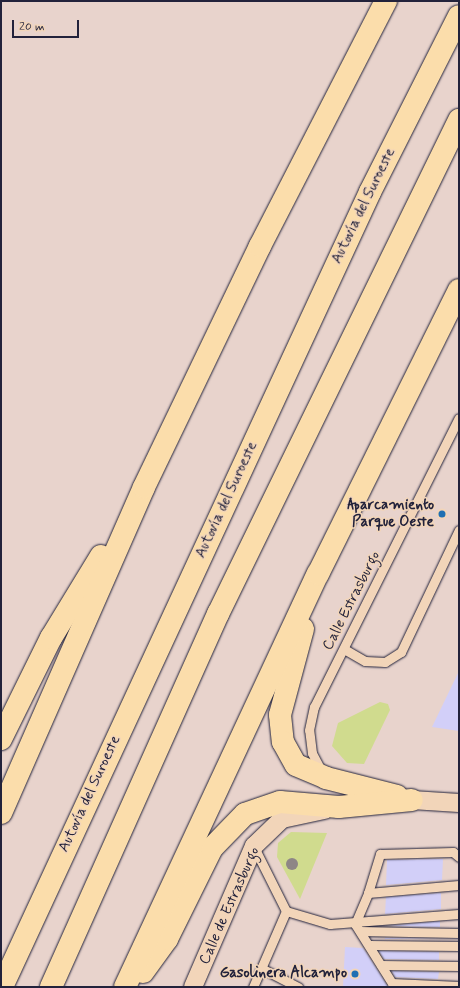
<!DOCTYPE html>
<meta charset="utf-8">
<style>
body{margin:0}
#map{position:relative;width:460px;height:988px;overflow:hidden;background:#e8d3cc;font-family:Mynerve,sans-serif}
div>[style]{position:absolute}
.green>*{inset:0;background:#d0db8e}
.building>*{inset:0;background:#d2cff8}
.roads{filter:drop-shadow(0 0 1px #22223b) drop-shadow(0 0 1px #22223b)}
.lane>*{height:9px;margin:-4.5px;padding:0 4.5px;transform-origin:4.5px;border-radius:4.5px;background:#f2d5b9}
.street>*{height:18px;margin:-9px;padding:0 9px;transform-origin:9px;border-radius:9px;background:#f2d5b9}
.highway>*{height:22px;margin:-11px;padding:0 11px;transform-origin:11px;border-radius:11px;background:#fbddab}
.trees>*{width:12px;height:12px;margin:-6px;border-radius:50%;background:#8e8686}
.dots>*{width:11px;height:11px;translate:-50% -50%;box-sizing:border-box;border:2px solid #f2d5b9;border-radius:50%}
span{translate:-50% -50%;white-space:nowrap;text-align:center;line-height:1.15;-webkit-text-stroke:3px #f2d5b9;paint-order:stroke}
.street-label{font-size:15px;color:#22223b}
.poi-label{font-size:15px;color:#22223b;font-weight:700}
.right{translate:-100% -50%;text-align:right}
.frame{position:absolute;inset:0;border:2px solid #22223b;pointer-events:none}
.scale{position:absolute;left:12px;top:20px;width:67px;height:18px;box-sizing:border-box;border:2px solid #22223b;border-top:0;padding-left:5px;font-size:12px;line-height:14px;white-space:nowrap;color:#22223b;-webkit-text-stroke:3px #f2d5b9;paint-order:stroke}
</style>
<div id="map">
<div class="green">
<div style="clip-path:polygon(380px 702px,388px 704px,390px 710px,364px 764px,347px 763px,332px 746px,338px 723px)"></div>
<div style="clip-path:polygon(291px 832px,327px 833px,300px 899px,277px 857px,278px 843px)"></div>
</div>
<div class="building">
<div style="clip-path:polygon(459px 671px,459px 731px,432px 727px)"></div>
<div style="clip-path:polygon(434px 859px,443px 859px,442px 880px,386px 885px,387px 860px)"></div>
<div style="clip-path:polygon(441px 893px,441px 909px,385px 914px,386px 897px)"></div>
<div style="clip-path:polygon(440px 921px,440px 927px,388px 926px)"></div>
<div style="clip-path:polygon(385px 938px,440px 939px,385px 939px)"></div>
<div style="clip-path:polygon(345px 947px,363px 948px,388px 987px,343px 987px)"></div>
<div style="clip-path:polygon(379px 951px,439px 952px,439px 960px,384px 959px)"></div>
<div style="clip-path:polygon(392px 971px,439px 972px,438px 979px,395px 977px)"></div>
</div>
<div class="roads">
<div class="lane">
<div style="left:344px;top:649px;width:24px;rotate:30deg"></div>
<div style="left:365px;top:661px;width:20px;rotate:3deg"></div>
<div style="left:385px;top:662px;width:19px;rotate:-32deg"></div>
<div style="left:401px;top:652px;width:135px;rotate:-64.6deg"></div>
<div style="left:322px;top:772px;width:21px;rotate:-118deg"></div>
<div style="left:312px;top:753px;width:23px;rotate:-97deg"></div>
<div style="left:309px;top:730px;width:24px;rotate:-78deg"></div>
<div style="left:314px;top:707px;width:323px;rotate:-63.4deg"></div>
<div style="left:368px;top:893px;width:41px;rotate:-72.9deg"></div>
<div style="left:380px;top:854px;width:73px;rotate:-1.6deg"></div>
<div style="left:453px;top:852px;width:8px;rotate:40deg"></div>
<div style="left:286px;top:911px;width:46px;rotate:16.5deg"></div>
<div style="left:330px;top:924px;width:129px;rotate:-4.4deg"></div>
<div style="left:355px;top:924px;width:70px;rotate:57.9deg"></div>
<div style="left:392px;top:983px;width:67px;rotate:2.6deg"></div>
<div style="left:355px;top:924px;width:34px;rotate:-67deg"></div>
<div style="left:368px;top:893px;width:91px;rotate:-5deg"></div>
<div style="left:360px;top:931px;width:99px;rotate:1.2deg"></div>
<div style="left:369px;top:945px;width:90px;rotate:0.6deg"></div>
<div style="left:381px;top:965px;width:78px;rotate:0.7deg"></div>
<div style="left:261px;top:968px;width:42px;rotate:27.2deg"></div>
<div style="left:253px;top:987px;width:83px;rotate:-66.5deg"></div>
<div style="left:286px;top:911px;width:72px;rotate:-116.6deg"></div>
</div>
<div class="street">
<div style="left:412px;top:800px;width:47px;rotate:3.7deg"></div>
<div style="left:193px;top:987px;width:154px;rotate:-66.6deg"></div>
<div style="left:254px;top:846px;width:39px;rotate:-44deg"></div>
<div style="left:282px;top:819px;width:43px;rotate:-12.1deg"></div>
</div>
<div class="highway">
<div style="left:303px;top:629px;width:89px;rotate:105deg"></div>
<div style="left:280px;top:715px;width:27px;rotate:84deg"></div>
<div style="left:283px;top:742px;width:26px;rotate:61deg"></div>
<div style="left:296px;top:765px;width:33px;rotate:23deg"></div>
<div style="left:326px;top:778px;width:73px;rotate:14.2deg"></div>
<div style="left:1px;top:739px;width:113px;rotate:-63.7deg"></div>
<div style="left:51px;top:638px;width:96px;rotate:-58.6deg"></div>
<div style="left:1px;top:813px;width:356px;rotate:-66.3deg"></div>
<div style="left:144px;top:487px;width:267px;rotate:-64.3deg"></div>
<div style="left:260px;top:246px;width:276px;rotate:-62.8deg"></div>
<div style="left:143px;top:972px;width:41px;rotate:-54deg"></div>
<div style="left:167px;top:939px;width:102px;rotate:-63.7deg"></div>
<div style="left:212px;top:848px;width:47px;rotate:-45.9deg"></div>
<div style="left:245px;top:814px;width:37px;rotate:-19deg"></div>
<div style="left:280px;top:802px;width:59px;rotate:4.8deg"></div>
<div style="left:339px;top:807px;width:73px;rotate:-5.5deg"></div>
<div style="left:2px;top:987px;width:876px;rotate:-65.16deg"></div>
<div style="left:370px;top:192px;width:197px;rotate:-63.2deg"></div>
<div style="left:51px;top:987px;width:409px;rotate:-65.9deg"></div>
<div style="left:218px;top:614px;width:550px;rotate:-63.99deg"></div>
<div style="left:125px;top:987px;width:456px;rotate:-65deg"></div>
<div style="left:318px;top:574px;width:317px;rotate:-63.6deg"></div>
</div>
</div>
<div class="trees">
<div style="left:292px;top:864px"></div>
</div>
<div class="dots">
<div style="left:442px;top:514px;background:#1f6fb2"></div>
<div style="left:355px;top:974px;background:#1f6fb2"></div>
</div>
<div class="street-label">
<span style="left:364px;top:206px;rotate:-64deg">Autovía del Suroeste</span>
<span style="left:227px;top:500px;rotate:-65deg">Autovía del Suroeste</span>
<span style="left:352px;top:601px;rotate:-63deg">Calle Estrasburgo</span>
<span style="left:90px;top:794px;rotate:-65deg">Autovía del Suroeste</span>
<span style="left:230px;top:906px;rotate:-66deg">Calle de Estrasburgo</span>
</div>
<div class="poi-label">
<span class="right" style="left:434px;top:514px">Aparcamiento<br>Parque Oeste</span>
<span class="right" style="left:347px;top:974px">Gasolinera Alcampo</span>
</div>
<div class="frame"></div>
<div class="scale">20 m</div>
</div>
